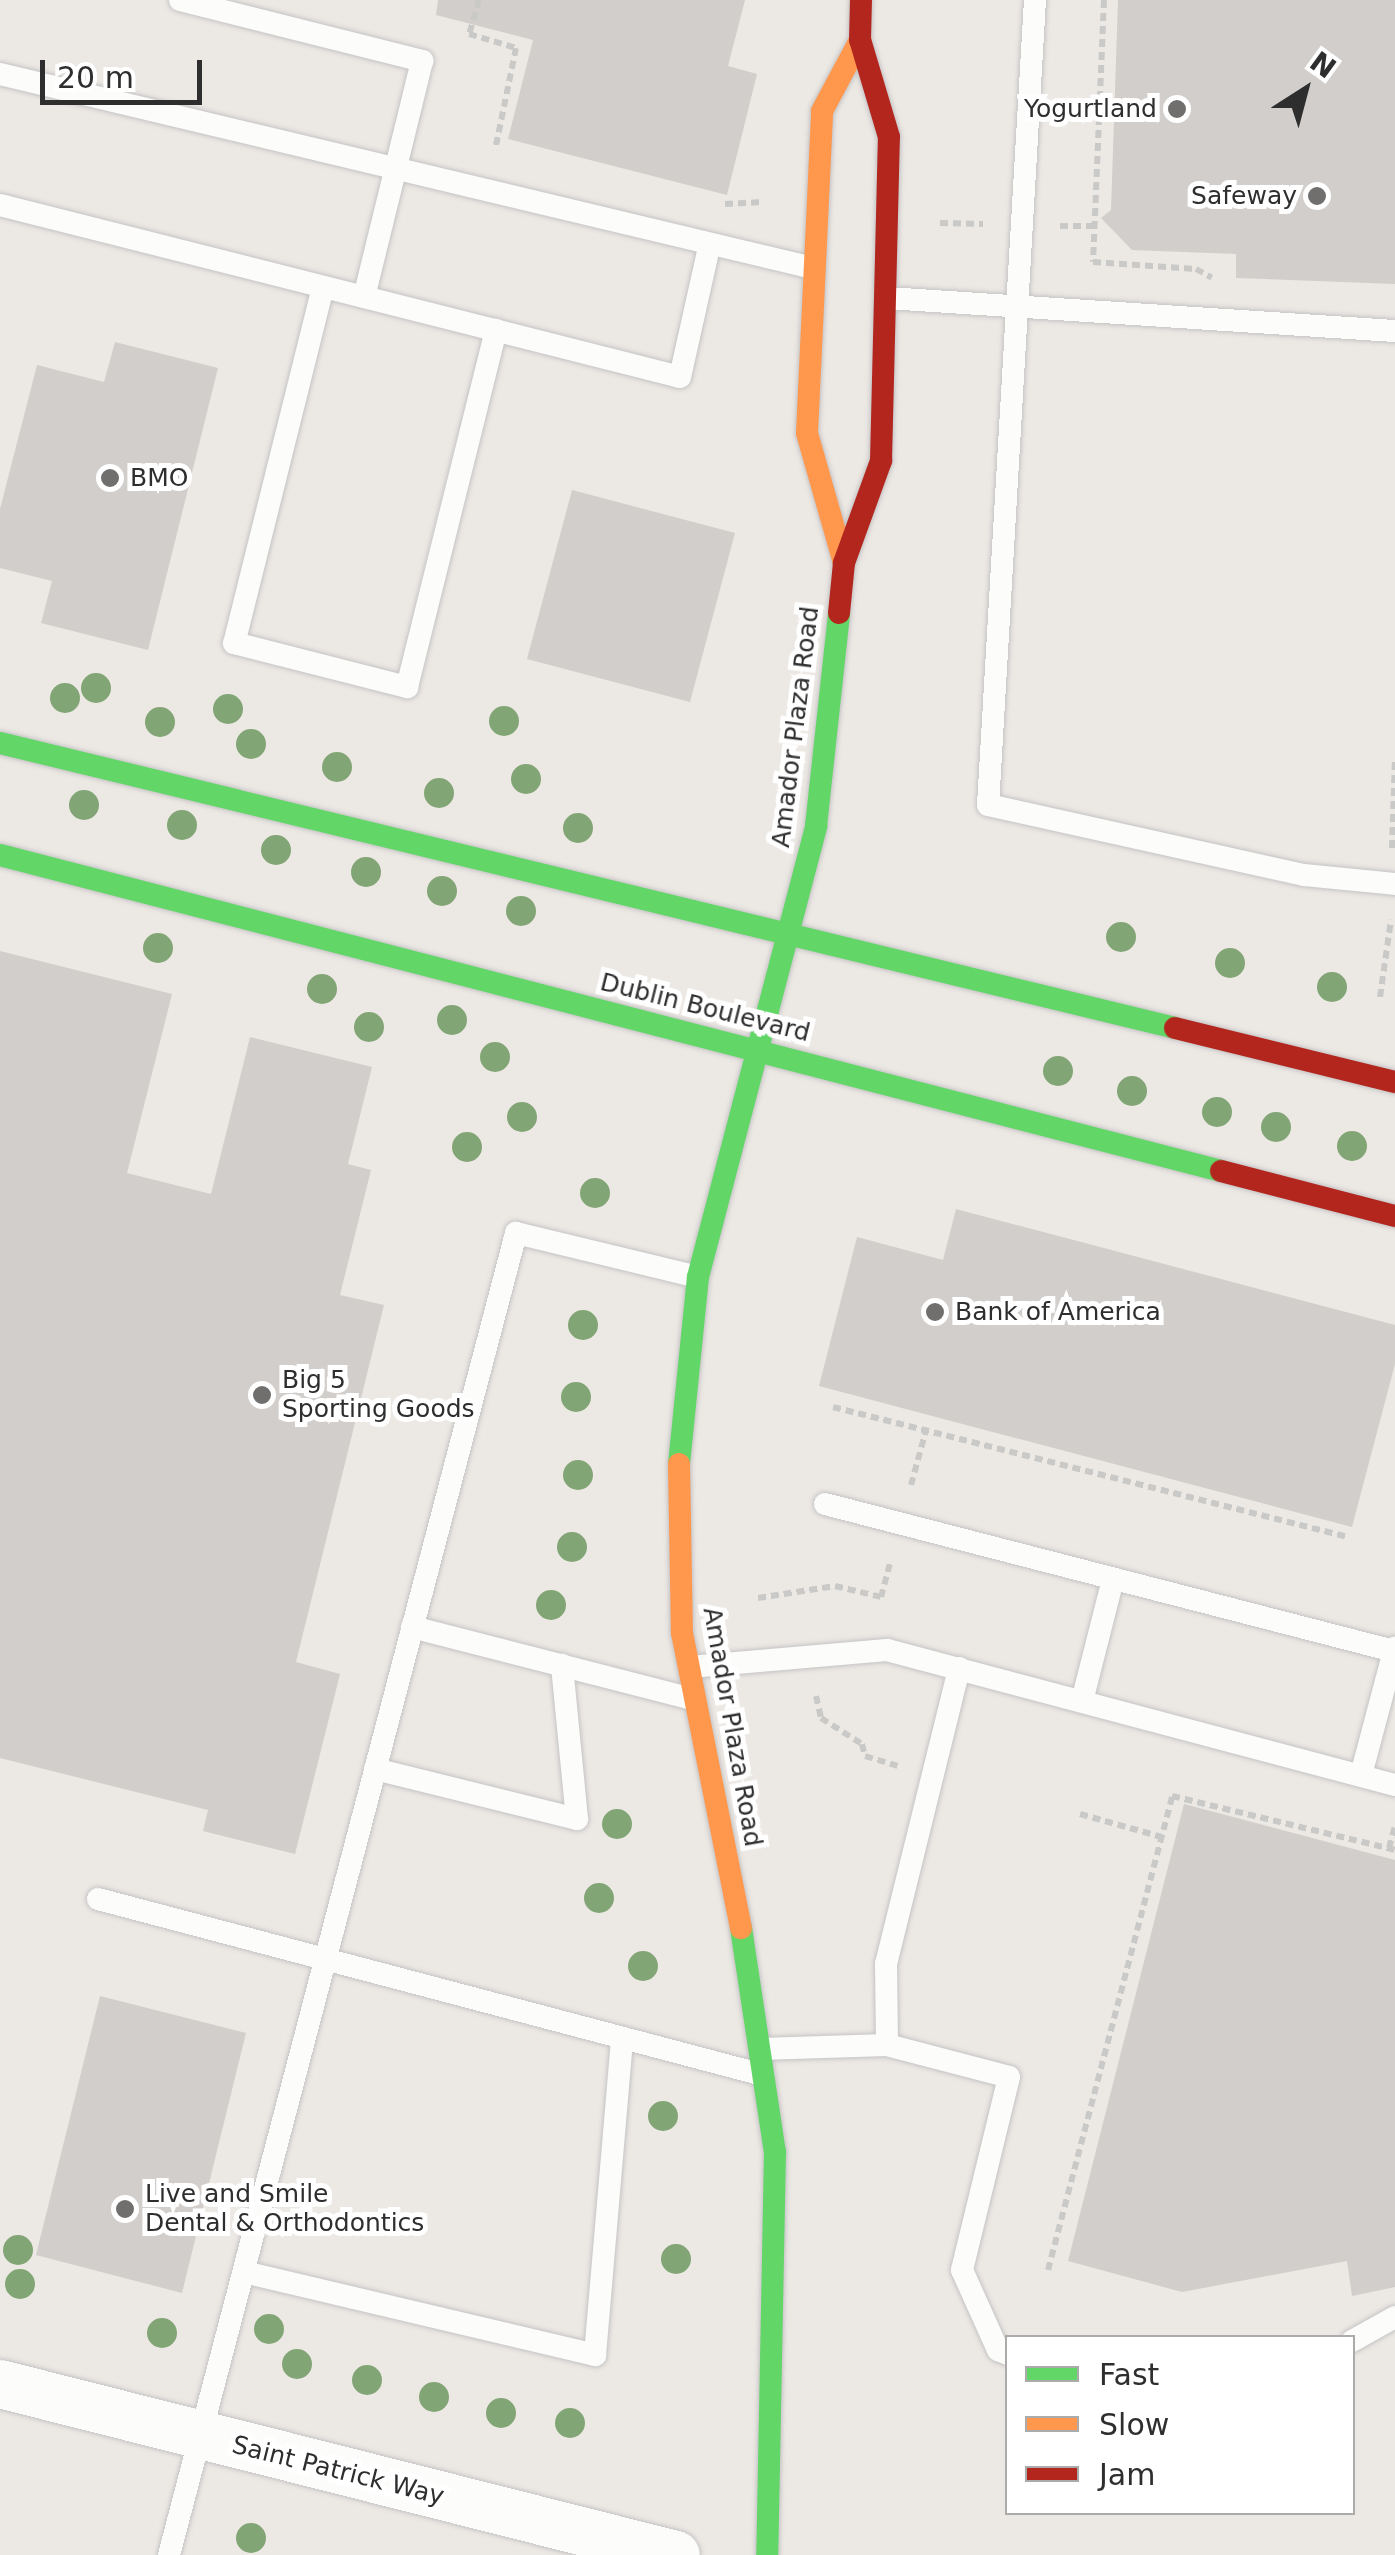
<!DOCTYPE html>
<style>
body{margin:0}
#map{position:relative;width:1395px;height:2555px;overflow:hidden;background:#ece8e4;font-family:"DejaVu Sans",sans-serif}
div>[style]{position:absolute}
.building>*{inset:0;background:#d1cecb}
.path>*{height:6px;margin-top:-3px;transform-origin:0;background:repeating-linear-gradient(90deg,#c9c9c8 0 8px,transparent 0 13px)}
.roads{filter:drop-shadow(0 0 2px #c5c4c5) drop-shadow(0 0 2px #c5c4c5)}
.lane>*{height:22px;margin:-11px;padding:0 11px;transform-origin:11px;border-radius:11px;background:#fcfcfb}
.street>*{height:48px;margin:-24px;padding:0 24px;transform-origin:24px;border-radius:24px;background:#fcfcfb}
.fast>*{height:22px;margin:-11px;padding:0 11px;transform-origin:11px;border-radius:11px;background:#63d668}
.slow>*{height:22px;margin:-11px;padding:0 11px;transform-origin:11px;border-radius:11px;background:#ff974d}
.jam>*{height:22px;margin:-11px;padding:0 11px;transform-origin:11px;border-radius:11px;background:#b3261e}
.trees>*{width:30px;height:30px;margin:-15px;border-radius:50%;background:#82a575}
.dots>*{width:28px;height:28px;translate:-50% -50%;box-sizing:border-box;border:5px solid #fff;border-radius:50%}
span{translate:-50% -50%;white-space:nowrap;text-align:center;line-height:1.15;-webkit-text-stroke:10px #fff;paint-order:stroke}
.poi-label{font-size:25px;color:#2e2e2e}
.right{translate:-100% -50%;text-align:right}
.left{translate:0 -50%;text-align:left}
.street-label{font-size:25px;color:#2e2e2e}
.legend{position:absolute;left:1005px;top:2335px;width:350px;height:180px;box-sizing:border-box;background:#fff;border:2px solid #ababab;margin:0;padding:12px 18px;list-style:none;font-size:30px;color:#2e2e2e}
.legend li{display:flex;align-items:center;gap:20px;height:50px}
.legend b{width:50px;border:2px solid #ababab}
.north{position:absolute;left:1255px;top:40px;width:100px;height:100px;-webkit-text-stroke:8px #fff;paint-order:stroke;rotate:36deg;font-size:28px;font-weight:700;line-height:40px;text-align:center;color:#2e2e2e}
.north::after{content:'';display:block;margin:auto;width:35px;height:45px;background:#2e2e2e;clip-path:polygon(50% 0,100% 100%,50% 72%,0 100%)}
.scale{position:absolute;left:40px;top:60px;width:162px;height:45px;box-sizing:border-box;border:5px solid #2e2e2e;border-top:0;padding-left:12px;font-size:30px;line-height:35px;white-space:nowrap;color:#2e2e2e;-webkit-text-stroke:8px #fff;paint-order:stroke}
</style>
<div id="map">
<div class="building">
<div style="clip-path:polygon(438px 0,745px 0,728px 66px,757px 74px,727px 195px,508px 139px,533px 40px,436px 15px)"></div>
<div style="clip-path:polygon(1118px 0,1395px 0,1395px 284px,1236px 278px,1236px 254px,1132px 250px,1101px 218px,1111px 210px)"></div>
<div style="clip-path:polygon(115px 342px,218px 368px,148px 650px,41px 623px,52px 581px,0 568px,0 509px,37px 365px,104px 382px)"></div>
<div style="clip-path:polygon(572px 490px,735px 533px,690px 702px,527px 659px)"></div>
<div style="clip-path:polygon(0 951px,172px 994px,127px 1173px,211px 1194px,250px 1037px,372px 1067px,348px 1164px,371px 1170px,340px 1295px,384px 1305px,296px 1662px,340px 1674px,295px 1854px,203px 1831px,208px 1810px,0 1758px)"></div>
<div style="clip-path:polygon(956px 1209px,1395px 1325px,1395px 1364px,1352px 1527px,819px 1386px,857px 1237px,943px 1260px)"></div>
<div style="clip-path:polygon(1184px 1804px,1395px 1860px,1395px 2287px,1352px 2296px,1347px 2261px,1182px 2292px,1068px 2261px)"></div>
<div style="clip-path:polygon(100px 1996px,246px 2033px,182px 2293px,36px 2255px)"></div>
</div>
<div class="path">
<div style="left:479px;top:0;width:35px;rotate:106deg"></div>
<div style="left:469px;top:34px;width:49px;rotate:16.6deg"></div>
<div style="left:516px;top:48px;width:104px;rotate:101.6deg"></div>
<div style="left:1104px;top:0;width:262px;rotate:92.4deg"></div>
<div style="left:1093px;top:262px;width:103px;rotate:3.9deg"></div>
<div style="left:1196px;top:269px;width:18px;rotate:29deg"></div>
<div style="left:725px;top:204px;width:38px;rotate:-3deg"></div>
<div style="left:940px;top:223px;width:43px;rotate:1.3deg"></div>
<div style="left:1060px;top:226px;width:34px"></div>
<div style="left:1392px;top:848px;width:89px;rotate:-88.1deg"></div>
<div style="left:1380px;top:997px;width:78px;rotate:-81.9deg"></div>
<div style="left:833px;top:1407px;width:531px;rotate:14.17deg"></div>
<div style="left:911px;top:1485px;width:57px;rotate:-74.7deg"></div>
<div style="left:758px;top:1598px;width:78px;rotate:-8.9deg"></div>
<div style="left:835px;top:1586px;width:47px;rotate:13.4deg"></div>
<div style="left:881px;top:1597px;width:38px;rotate:-75deg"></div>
<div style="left:816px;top:1696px;width:23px;rotate:77deg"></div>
<div style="left:821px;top:1718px;width:49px;rotate:32.4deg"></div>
<div style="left:862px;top:1744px;width:12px;rotate:76deg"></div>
<div style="left:865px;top:1756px;width:34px;rotate:17deg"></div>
<div style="left:1080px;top:1814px;width:85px;rotate:15.7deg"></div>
<div style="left:1389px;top:1848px;width:23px;rotate:-75deg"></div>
<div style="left:1048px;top:2270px;width:490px;rotate:-75.3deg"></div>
<div style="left:1172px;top:1796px;width:229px;rotate:13.6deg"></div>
</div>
<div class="roads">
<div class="lane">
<div style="left:180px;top:0;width:250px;rotate:14.1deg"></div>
<div style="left:422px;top:61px;width:243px;rotate:103.8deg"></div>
<div style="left:1035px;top:0;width:806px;rotate:93.34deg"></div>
<div style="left:988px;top:805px;width:324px;rotate:12.5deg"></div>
<div style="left:1304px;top:875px;width:91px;rotate:5.6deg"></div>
<div style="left:0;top:74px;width:836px;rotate:13.42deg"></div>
<div style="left:0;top:205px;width:701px;rotate:14.19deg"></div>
<div style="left:680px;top:377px;width:133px;rotate:-77.4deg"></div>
<div style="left:323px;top:287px;width:367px;rotate:104deg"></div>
<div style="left:234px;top:643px;width:179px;rotate:14.3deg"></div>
<div style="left:407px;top:687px;width:368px;rotate:-76deg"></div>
<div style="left:887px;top:298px;width:509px;rotate:3.72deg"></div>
<div style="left:825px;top:1504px;width:588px;rotate:14.49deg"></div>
<div style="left:412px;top:1627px;width:289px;rotate:14.4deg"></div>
<div style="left:689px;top:1667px;width:199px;rotate:-4.9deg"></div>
<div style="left:887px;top:1650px;width:526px;rotate:14.88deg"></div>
<div style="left:1082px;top:1701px;width:126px;rotate:-75.7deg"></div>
<div style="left:375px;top:1769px;width:208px;rotate:13.9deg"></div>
<div style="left:577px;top:1819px;width:155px;rotate:-95.6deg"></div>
<div style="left:1361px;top:1775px;width:132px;rotate:-75.1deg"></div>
<div style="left:98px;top:1899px;width:688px;rotate:14.82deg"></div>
<div style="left:887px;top:2045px;width:81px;rotate:-90.7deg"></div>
<div style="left:886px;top:1964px;width:305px;rotate:-76.1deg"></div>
<div style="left:760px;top:2049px;width:127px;rotate:-1.8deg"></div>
<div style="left:887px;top:2045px;width:126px;rotate:14.7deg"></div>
<div style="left:1009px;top:2077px;width:199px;rotate:103.7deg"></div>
<div style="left:962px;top:2270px;width:88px;rotate:65.8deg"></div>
<div style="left:998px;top:2350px;width:11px;rotate:22deg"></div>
<div style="left:244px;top:2272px;width:361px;rotate:13.3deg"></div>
<div style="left:595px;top:2355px;width:318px;rotate:-85.1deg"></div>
<div style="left:1352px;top:2341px;width:49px;rotate:-29.2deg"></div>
<div style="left:169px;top:2555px;width:1367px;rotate:-75.29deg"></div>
<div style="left:516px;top:1233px;width:187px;rotate:13.6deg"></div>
</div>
<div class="street">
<div style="left:0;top:2384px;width:697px;rotate:14.2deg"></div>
</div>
<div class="fast">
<div style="left:0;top:743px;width:1209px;rotate:13.63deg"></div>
<div style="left:0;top:855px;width:1261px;rotate:14.51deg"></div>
<div style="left:679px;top:1464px;width:188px;rotate:-84.2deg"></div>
<div style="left:698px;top:1277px;width:466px;rotate:-75.3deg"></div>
<div style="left:816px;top:826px;width:214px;rotate:-83.8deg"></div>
<div style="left:741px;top:1928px;width:227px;rotate:81.4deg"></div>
<div style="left:775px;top:2152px;width:403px;rotate:91.1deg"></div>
</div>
<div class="slow">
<div style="left:844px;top:563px;width:135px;rotate:-105.9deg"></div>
<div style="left:807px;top:433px;width:322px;rotate:-87.3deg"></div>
<div style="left:822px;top:111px;width:81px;rotate:-61.8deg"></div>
<div style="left:679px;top:1464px;width:169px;rotate:89deg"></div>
<div style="left:682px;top:1633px;width:301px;rotate:78.7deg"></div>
</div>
<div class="jam">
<div style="left:839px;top:613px;width:50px;rotate:-84.3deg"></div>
<div style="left:844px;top:563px;width:109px;rotate:-70.1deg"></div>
<div style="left:881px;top:461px;width:324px;rotate:-88.6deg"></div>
<div style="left:889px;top:137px;width:101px;rotate:-106.6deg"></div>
<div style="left:860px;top:40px;width:40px;rotate:-88.6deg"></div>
<div style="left:1175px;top:1028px;width:227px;rotate:13.8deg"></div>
<div style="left:1221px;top:1171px;width:180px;rotate:14.5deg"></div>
</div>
</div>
<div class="trees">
<div style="left:96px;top:688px"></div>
<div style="left:65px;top:698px"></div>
<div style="left:228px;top:709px"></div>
<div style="left:504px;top:721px"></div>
<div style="left:160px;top:722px"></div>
<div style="left:251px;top:744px"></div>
<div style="left:337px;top:767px"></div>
<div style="left:526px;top:779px"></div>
<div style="left:439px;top:793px"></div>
<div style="left:84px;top:805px"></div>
<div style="left:182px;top:825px"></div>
<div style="left:578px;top:828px"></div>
<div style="left:276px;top:850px"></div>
<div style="left:366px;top:872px"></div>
<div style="left:442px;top:891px"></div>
<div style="left:521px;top:911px"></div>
<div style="left:1121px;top:937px"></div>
<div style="left:158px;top:948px"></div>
<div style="left:1230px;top:963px"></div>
<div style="left:1332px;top:987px"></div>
<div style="left:322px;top:989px"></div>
<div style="left:452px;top:1020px"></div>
<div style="left:369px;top:1027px"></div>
<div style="left:495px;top:1057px"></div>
<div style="left:1058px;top:1071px"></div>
<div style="left:1132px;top:1091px"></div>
<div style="left:1217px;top:1112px"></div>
<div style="left:522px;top:1117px"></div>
<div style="left:1276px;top:1127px"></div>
<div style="left:1352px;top:1146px"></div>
<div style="left:467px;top:1147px"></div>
<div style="left:595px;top:1193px"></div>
<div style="left:583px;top:1325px"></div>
<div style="left:576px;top:1397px"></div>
<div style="left:578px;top:1475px"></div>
<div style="left:572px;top:1547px"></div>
<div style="left:551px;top:1605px"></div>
<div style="left:617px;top:1824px"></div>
<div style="left:599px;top:1898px"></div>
<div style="left:643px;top:1966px"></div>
<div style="left:663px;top:2116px"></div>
<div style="left:18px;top:2250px"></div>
<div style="left:676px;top:2259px"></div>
<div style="left:20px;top:2284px"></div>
<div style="left:269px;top:2329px"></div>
<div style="left:162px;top:2333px"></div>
<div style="left:297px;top:2364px"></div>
<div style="left:367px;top:2380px"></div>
<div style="left:434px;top:2397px"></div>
<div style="left:501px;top:2413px"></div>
<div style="left:570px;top:2423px"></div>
<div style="left:251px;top:2538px"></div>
</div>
<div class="dots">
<div style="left:1177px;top:109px;background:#706f6e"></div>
<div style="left:1317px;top:196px;background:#706f6e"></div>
<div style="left:110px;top:478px;background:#706f6e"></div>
<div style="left:935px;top:1312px;background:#706f6e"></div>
<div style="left:262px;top:1395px;background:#706f6e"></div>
<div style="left:125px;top:2209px;background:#706f6e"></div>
</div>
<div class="poi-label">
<span class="right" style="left:1157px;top:109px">Yogurtland</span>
<span class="right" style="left:1297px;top:196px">Safeway</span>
<span class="left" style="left:130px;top:478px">BMO</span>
<span class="left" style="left:955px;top:1312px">Bank of America</span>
<span class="left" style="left:282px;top:1395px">Big 5<br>Sporting Goods</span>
<span class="left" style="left:145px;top:2209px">Live and Smile<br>Dental &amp; Orthodontics</span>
</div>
<div class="street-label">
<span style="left:796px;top:727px;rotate:-83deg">Amador Plaza Road</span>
<span style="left:705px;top:1008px;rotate:14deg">Dublin Boulevard</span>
<span style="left:732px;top:1727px;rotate:80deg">Amador Plaza Road</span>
<span style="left:338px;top:2471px;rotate:14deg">Saint Patrick Way</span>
</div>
<ul class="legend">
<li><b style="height:12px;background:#63d668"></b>Fast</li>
<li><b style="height:12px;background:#ff974d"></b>Slow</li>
<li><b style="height:12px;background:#b3261e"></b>Jam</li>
</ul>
<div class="north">N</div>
<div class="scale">20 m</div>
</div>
